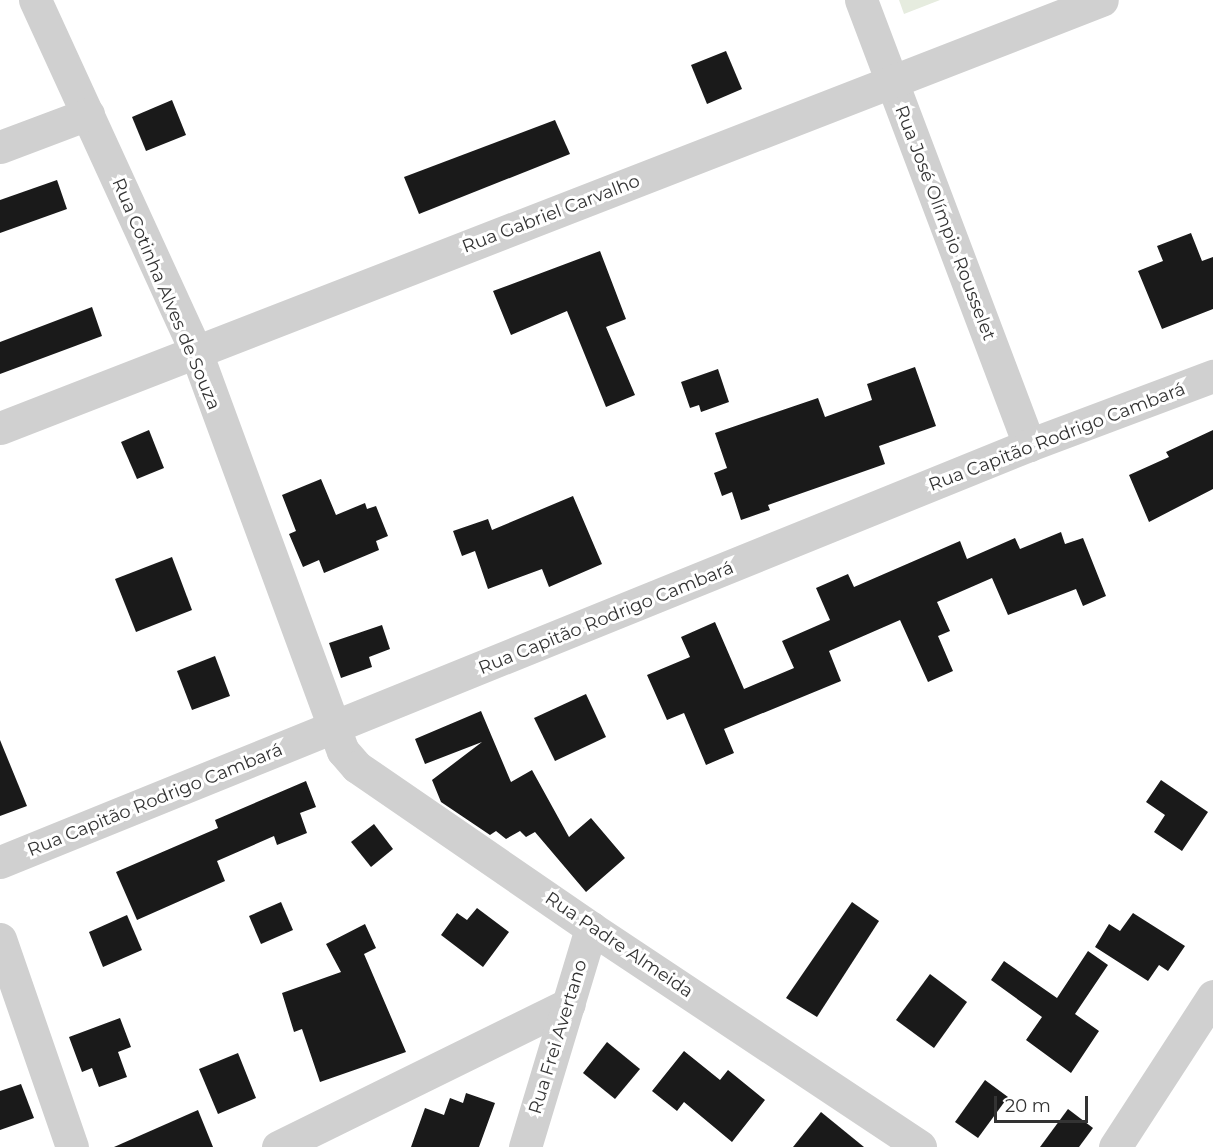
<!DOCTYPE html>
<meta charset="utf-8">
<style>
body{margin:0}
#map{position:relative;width:1213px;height:1147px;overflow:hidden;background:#fff;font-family:Montserrat,sans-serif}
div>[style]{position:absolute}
.green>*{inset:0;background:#e6ecdf}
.building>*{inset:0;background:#1a1a1a}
.minor>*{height:33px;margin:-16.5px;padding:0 16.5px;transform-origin:16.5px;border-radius:16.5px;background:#d0d0d0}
span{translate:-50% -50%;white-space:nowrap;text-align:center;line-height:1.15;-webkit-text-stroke:6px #fff;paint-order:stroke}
.street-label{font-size:18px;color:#333}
.scale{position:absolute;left:994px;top:1096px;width:94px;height:27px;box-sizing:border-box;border:3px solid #333;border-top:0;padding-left:8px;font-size:18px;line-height:21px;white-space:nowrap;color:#333;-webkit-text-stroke:4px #fff;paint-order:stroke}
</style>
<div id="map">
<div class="green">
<div style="clip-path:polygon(899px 0,940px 0,904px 14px)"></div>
</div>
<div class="building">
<div style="clip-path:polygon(726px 51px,742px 89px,707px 104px,691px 65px)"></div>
<div style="clip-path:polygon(172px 100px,186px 135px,146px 151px,132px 117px)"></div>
<div style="clip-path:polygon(555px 120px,570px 154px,419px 214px,404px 177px)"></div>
<div style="clip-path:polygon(57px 180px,67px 209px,0 233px,0 200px)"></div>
<div style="clip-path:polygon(1191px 233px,1202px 261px,1213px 257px,1213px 309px,1162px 329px,1138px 271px,1163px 261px,1157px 246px)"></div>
<div style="clip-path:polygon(600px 251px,626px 319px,606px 327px,635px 395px,606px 407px,567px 311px,511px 335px,493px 291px)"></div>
<div style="clip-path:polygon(92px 307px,102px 336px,0 374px,0 342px)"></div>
<div style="clip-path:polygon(915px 367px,936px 426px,879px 446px,885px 464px,768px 505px,770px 510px,741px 520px,732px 492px,722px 496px,714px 473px,727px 468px,715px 433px,818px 398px,825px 417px,872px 400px,867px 384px)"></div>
<div style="clip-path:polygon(718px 369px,729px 402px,701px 412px,699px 405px,690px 408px,681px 382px)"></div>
<div style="clip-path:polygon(149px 430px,164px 468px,137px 479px,121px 442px)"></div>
<div style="clip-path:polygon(1213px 430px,1213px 489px,1149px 522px,1129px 475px,1169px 457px,1166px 452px)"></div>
<div style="clip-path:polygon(321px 479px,336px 515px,365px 503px,367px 509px,376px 506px,388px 536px,376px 541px,379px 550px,324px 573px,319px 560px,303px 567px,289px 534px,296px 531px,282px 495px)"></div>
<div style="clip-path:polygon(573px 496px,602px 564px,549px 587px,542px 569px,488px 589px,475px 551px,462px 556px,453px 531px,488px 519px,492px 530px)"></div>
<div style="clip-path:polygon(1061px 532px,1065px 544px,1083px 538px,1106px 596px,1083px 606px,1076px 589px,1008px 615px,992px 578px,937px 602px,950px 631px,938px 636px,953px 671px,928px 682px,900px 620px,829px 651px,841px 681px,724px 729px,734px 753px,706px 765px,684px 713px,667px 720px,647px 675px,690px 657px,681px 637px,715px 622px,744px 689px,794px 668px,782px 641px,830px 620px,816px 588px,848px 574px,854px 587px,960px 541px,967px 559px,1015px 538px,1020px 549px)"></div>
<div style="clip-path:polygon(172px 557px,192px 610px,136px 632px,115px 579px)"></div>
<div style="clip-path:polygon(382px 625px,390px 649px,369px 657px,372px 667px,341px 678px,329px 643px)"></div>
<div style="clip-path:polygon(215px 656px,230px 696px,192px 710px,177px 671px)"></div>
<div style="clip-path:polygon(586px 694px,606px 737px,555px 761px,534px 718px)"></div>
<div style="clip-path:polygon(481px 711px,511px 782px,532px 770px,569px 837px,591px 818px,625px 858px,586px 892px,535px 832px,526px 837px,520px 831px,506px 839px,496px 831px,490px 835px,441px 802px,432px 780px,482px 742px,425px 764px,415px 739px)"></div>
<div style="clip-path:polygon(0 740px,27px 806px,0 816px)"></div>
<div style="clip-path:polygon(1161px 780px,1208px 812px,1182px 851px,1154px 832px,1165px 815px,1146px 802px)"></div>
<div style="clip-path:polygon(306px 781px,316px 807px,300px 813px,307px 833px,277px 845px,274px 836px,217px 861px,225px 881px,137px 920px,116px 872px,218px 828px,215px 820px)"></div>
<div style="clip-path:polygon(374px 824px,393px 849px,371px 867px,351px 842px)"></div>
<div style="clip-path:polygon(281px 902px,293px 930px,261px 944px,249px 916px)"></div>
<div style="clip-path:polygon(852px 902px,879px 921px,817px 1017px,786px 998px)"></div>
<div style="clip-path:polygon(477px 908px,509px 932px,483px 967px,441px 935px,457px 913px,467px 920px)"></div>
<div style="clip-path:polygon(1133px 913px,1185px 946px,1168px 971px,1159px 965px,1148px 981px,1095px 947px,1109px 924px,1120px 931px)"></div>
<div style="clip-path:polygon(127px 915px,142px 950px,103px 967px,89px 932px)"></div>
<div style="clip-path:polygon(365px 924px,376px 948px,364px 954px,406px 1052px,320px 1082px,302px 1029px,294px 1032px,282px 993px,341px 972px,326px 944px)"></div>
<div style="clip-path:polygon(1088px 951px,1108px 965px,1075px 1014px,1099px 1031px,1071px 1073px,1026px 1040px,1042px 1017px,991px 980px,1004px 961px,1057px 998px)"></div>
<div style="clip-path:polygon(930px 974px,967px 1002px,934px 1048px,896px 1020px)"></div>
<div style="clip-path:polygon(120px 1018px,131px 1047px,118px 1052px,127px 1077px,99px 1087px,92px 1068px,82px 1072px,69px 1037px)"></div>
<div style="clip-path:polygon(607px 1042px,640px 1069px,615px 1099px,583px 1073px)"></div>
<div style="clip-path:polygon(684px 1051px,720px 1080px,728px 1070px,765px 1100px,732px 1142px,684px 1102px,677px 1111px,652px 1091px)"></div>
<div style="clip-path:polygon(238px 1053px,256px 1098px,218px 1114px,199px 1069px)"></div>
<div style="clip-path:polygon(985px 1080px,1008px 1097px,978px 1138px,955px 1122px)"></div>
<div style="clip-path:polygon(21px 1084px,34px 1118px,0 1130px,0 1091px)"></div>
<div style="clip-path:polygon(466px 1093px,495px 1103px,479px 1147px,411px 1147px,425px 1108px,444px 1115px,450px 1098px,463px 1103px)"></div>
<div style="clip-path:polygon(1068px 1109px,1093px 1128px,1079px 1147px,1040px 1147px)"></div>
<div style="clip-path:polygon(198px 1110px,213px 1147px,114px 1147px)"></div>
<div style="clip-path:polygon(821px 1112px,864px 1147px,793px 1147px)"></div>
</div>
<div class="minor">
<div style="left:35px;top:0;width:387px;rotate:65.4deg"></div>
<div style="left:196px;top:352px;width:425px;rotate:69.8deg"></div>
<div style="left:343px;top:751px;width:21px;rotate:49deg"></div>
<div style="left:357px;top:767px;width:284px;rotate:34.5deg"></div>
<div style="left:591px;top:928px;width:395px;rotate:33.6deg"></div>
<div style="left:861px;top:0;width:476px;rotate:69.3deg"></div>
<div style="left:0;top:147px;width:94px;rotate:-20.6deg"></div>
<div style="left:0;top:428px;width:1182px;rotate:-21.23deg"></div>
<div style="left:0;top:862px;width:1110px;rotate:-22.06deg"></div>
<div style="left:1029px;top:445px;width:197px;rotate:-20.6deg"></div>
<div style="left:0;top:939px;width:220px;rotate:70.9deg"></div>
<div style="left:278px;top:1147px;width:324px;rotate:-26.2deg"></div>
<div style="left:525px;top:1147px;width:229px;rotate:-73.2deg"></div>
<div style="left:1115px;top:1147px;width:180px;rotate:-57deg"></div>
</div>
<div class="street-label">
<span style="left:551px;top:214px;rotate:-21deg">Rua Gabriel Carvalho</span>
<span style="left:945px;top:223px;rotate:69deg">Rua José Olímpio Rousselet</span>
<span style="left:166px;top:294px;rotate:67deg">Rua Cotinha Alves de Souza</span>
<span style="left:1057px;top:437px;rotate:-21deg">Rua Capitão Rodrigo Cambará</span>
<span style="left:606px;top:618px;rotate:-22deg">Rua Capitão Rodrigo Cambará</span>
<span style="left:155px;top:800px;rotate:-22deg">Rua Capitão Rodrigo Cambará</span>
<span style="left:619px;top:945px;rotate:34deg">Rua Padre Almeida</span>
<span style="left:558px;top:1037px;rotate:-73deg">Rua Frei Avertano</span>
</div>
<div class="scale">20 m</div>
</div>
